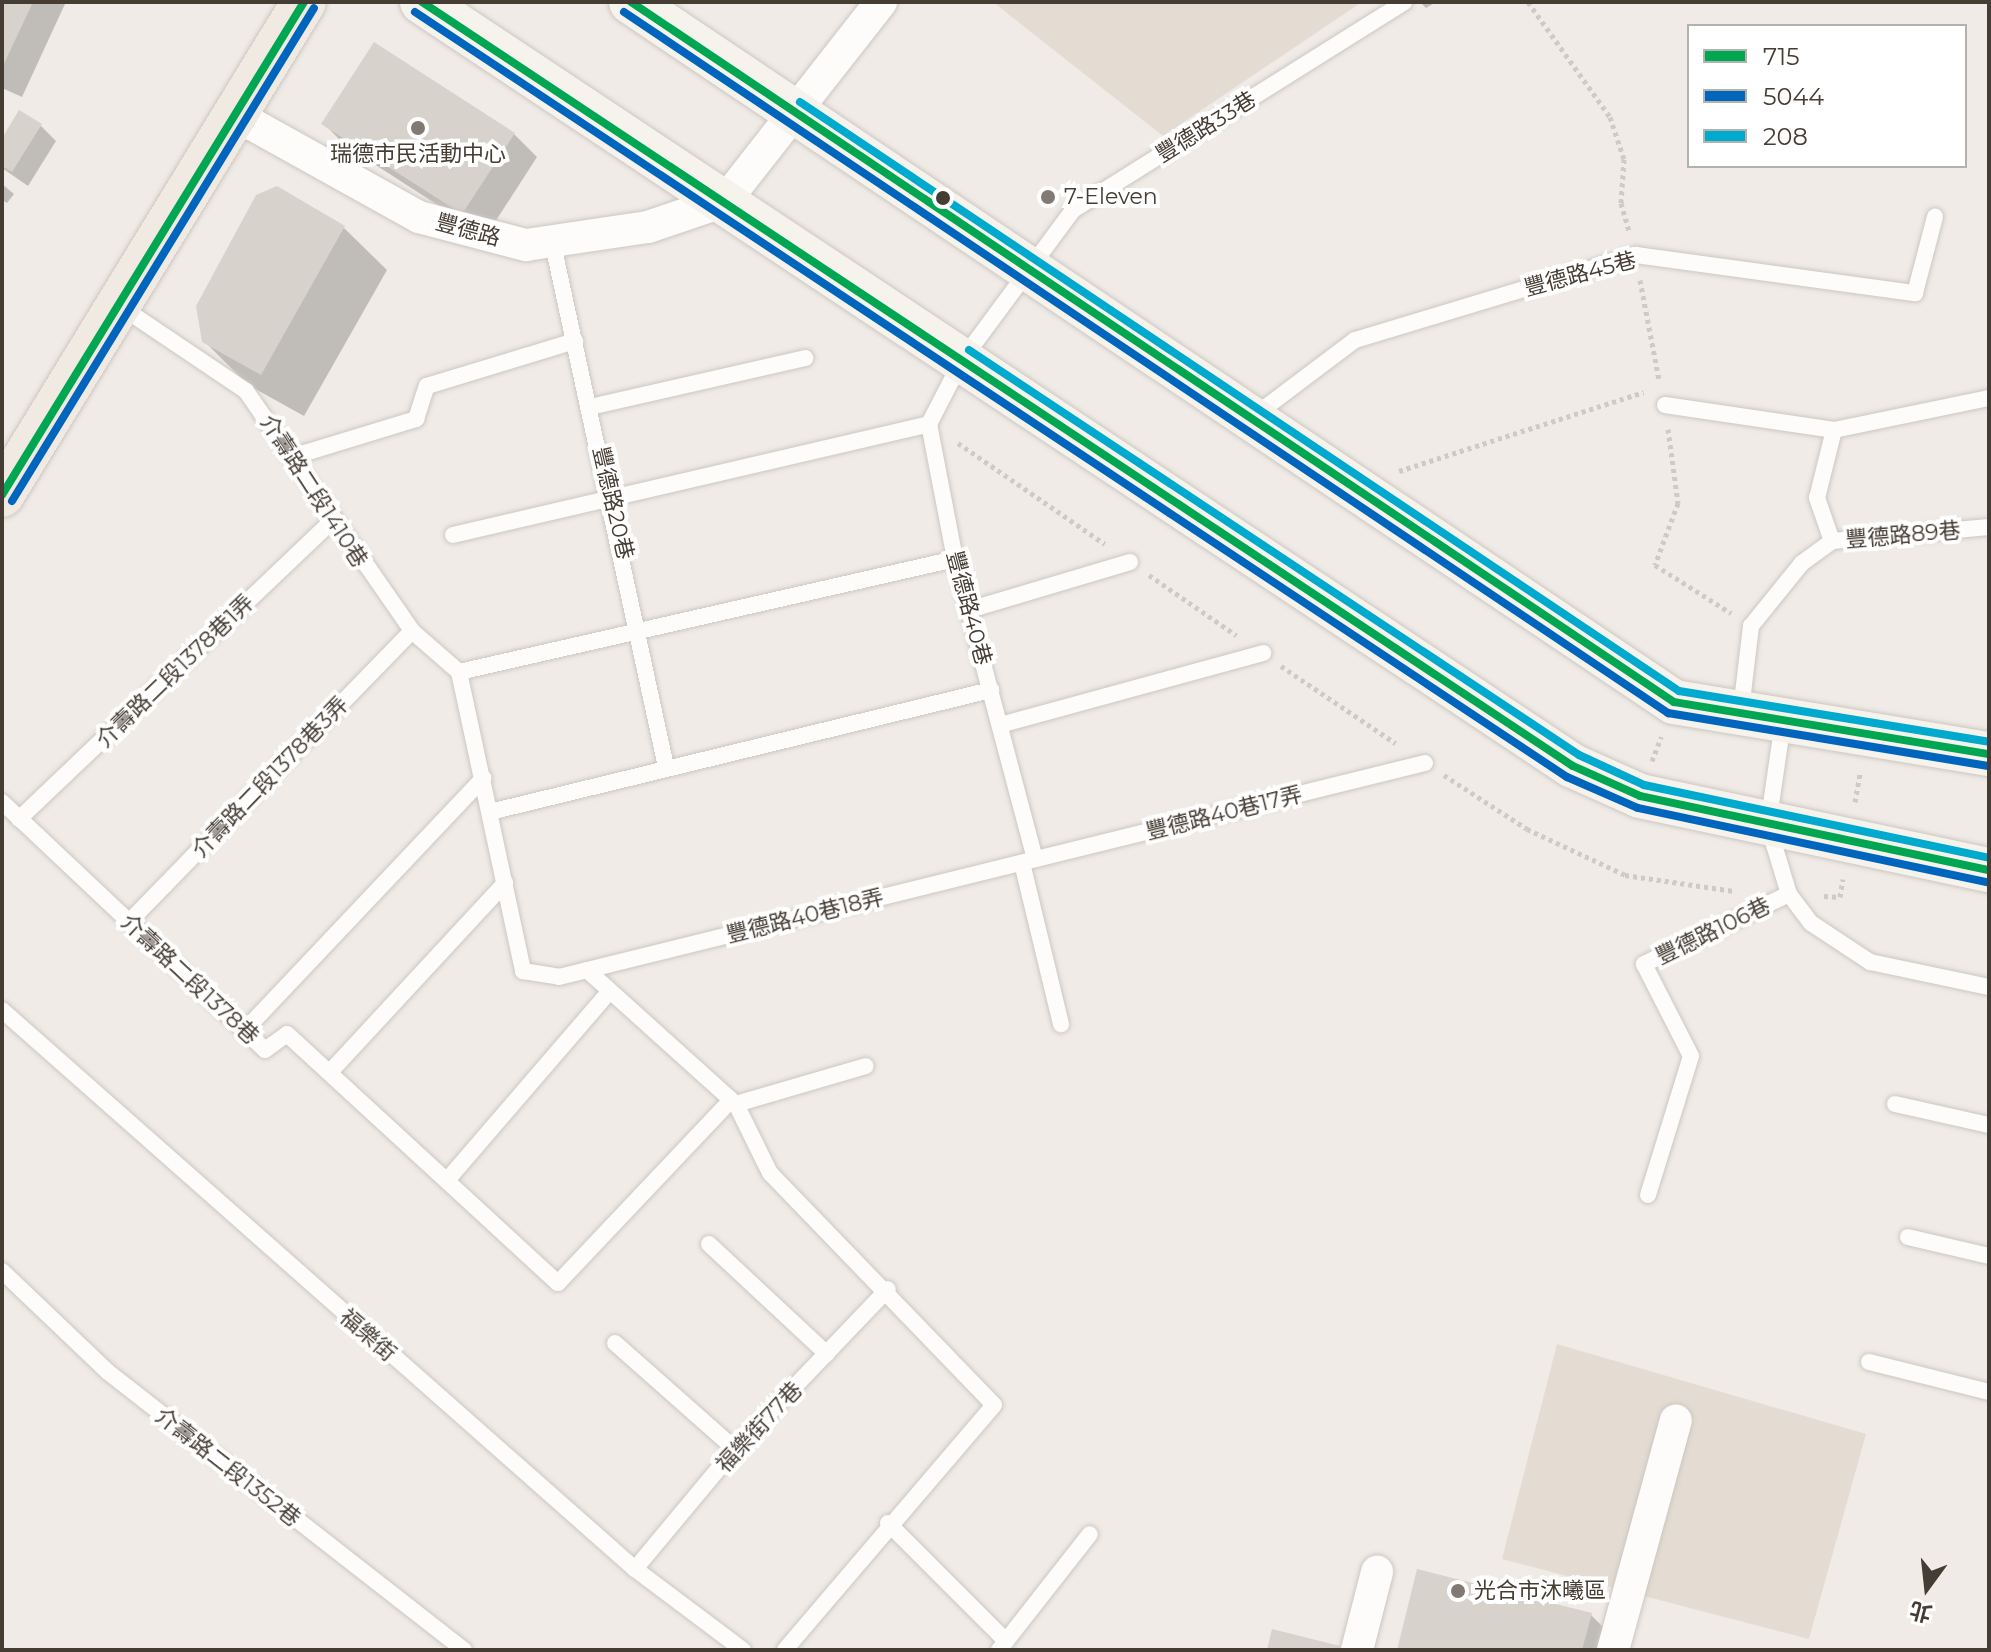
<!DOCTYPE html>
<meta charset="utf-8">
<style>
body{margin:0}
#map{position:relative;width:1991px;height:1652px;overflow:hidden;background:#f0ebe6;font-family:Montserrat,"Noto Sans TC",sans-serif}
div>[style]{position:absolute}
.residential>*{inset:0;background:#e4dcd3}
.shadow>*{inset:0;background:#0003}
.building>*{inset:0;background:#d8d2cd}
.path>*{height:5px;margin-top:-2.5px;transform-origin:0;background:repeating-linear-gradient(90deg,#cecac6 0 4px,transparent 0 8px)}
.roads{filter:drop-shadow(0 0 2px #ccc7c2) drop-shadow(0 0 2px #ccc7c2)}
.service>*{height:16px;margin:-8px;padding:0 8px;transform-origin:8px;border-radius:8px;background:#fdfcfb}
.minor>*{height:32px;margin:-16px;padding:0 16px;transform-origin:16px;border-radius:16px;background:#fdfcfb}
.secondary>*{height:44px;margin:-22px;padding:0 22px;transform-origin:22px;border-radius:22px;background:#f6f3ed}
.primary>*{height:44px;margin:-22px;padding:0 22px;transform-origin:22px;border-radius:22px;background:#f1eae2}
.bus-1>*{height:8px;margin:-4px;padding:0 4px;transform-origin:4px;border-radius:4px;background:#00a651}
.bus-2>*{height:8px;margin:-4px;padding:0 4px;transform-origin:4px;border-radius:4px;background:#0065bd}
.bus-3>*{height:8px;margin:-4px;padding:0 4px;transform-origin:4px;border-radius:4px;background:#00a9ce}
.dots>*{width:22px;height:22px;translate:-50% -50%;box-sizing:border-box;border:4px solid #fff;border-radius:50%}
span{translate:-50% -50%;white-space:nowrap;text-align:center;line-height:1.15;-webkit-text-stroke:8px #fff;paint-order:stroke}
.street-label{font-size:22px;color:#453c33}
.poi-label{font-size:22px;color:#453c33}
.left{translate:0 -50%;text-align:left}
.frame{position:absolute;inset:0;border:4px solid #453c33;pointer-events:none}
.legend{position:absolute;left:1687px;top:24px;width:280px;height:144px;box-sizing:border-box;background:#fff;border:2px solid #b5b1ad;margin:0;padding:10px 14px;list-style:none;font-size:24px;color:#453c33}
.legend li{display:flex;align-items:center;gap:16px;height:40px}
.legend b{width:40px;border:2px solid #b5b1ad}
.north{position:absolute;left:1887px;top:1548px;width:80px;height:80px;-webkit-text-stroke:6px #fff;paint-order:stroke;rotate:195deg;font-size:22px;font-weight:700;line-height:32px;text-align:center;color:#453c33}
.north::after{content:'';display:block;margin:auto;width:28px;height:36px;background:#453c33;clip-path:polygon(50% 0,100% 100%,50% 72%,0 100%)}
</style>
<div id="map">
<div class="residential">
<div style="clip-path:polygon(993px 2px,1362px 2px,1163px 136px)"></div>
<div style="clip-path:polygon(1557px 1344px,1866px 1434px,1809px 1639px,1502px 1559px)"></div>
</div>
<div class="shadow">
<div style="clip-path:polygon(2px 2px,65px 4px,22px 97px,2px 88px)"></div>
<div style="clip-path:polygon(1420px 2px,1436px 2px,1426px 8px)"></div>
<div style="clip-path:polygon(323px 123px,514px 134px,537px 157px,486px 236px,346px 146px)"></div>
<div style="clip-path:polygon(41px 126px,56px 141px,28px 186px,2px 168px,2px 142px)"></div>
<div style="clip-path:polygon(2px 184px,14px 194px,7px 203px,2px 200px)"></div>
<div style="clip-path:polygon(277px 188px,344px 228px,387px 270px,304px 416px,248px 385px,204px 341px)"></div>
<div style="clip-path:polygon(1591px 1615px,1626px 1650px,1399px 1650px)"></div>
</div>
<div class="building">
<div style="clip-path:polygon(2px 2px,33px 2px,2px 68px)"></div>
<div style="clip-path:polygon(374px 42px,515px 133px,462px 214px,321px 124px)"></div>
<div style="clip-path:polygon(19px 110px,42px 124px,12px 172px,2px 166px,2px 138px)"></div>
<div style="clip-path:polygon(277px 186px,345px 226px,261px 375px,202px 342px,196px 306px,256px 195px)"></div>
<div style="clip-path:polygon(1417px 1569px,1592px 1613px,1582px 1650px,1397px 1650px)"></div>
<div style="clip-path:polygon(1272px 1629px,1340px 1646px,1339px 1650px,1267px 1650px)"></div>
</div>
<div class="path">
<div style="left:1528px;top:2px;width:141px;rotate:54.5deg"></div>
<div style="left:1610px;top:117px;width:44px;rotate:71.6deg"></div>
<div style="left:1624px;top:159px;width:44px;rotate:93.9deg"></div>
<div style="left:1621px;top:203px;width:29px;rotate:74deg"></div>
<div style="left:1640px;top:280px;width:102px;rotate:79.2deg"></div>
<div style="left:1668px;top:429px;width:75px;rotate:82.3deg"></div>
<div style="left:1678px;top:503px;width:66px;rotate:110.4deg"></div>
<div style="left:1655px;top:565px;width:90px;rotate:32.3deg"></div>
<div style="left:958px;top:443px;width:178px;rotate:34.5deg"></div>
<div style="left:1399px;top:471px;width:257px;rotate:-17.9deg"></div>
<div style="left:1149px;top:575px;width:106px;rotate:34.6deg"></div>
<div style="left:1281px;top:666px;width:138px;rotate:34deg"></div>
<div style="left:1652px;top:761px;width:26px;rotate:-69deg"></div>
<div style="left:1444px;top:775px;width:99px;rotate:33deg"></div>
<div style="left:1527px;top:829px;width:108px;rotate:25.1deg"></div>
<div style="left:1625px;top:875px;width:110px;rotate:8.4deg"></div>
<div style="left:1855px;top:802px;width:29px;rotate:-80deg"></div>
<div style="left:1824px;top:896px;width:16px;rotate:4deg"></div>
<div style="left:1840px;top:897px;width:18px;rotate:-81deg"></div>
</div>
<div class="roads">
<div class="service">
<div style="left:552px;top:240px;width:539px;rotate:77.79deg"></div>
<div style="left:120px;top:306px;width:152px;rotate:34deg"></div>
<div style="left:246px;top:391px;width:292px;rotate:55.3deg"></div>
<div style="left:412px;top:631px;width:62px;rotate:41.1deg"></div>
<div style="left:1665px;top:405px;width:171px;rotate:8.4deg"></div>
<div style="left:1834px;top:430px;width:158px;rotate:-11.7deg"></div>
<div style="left:590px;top:407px;width:221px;rotate:-12.8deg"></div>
<div style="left:1254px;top:416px;width:126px;rotate:-37deg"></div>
<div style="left:1355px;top:340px;width:294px;rotate:-16.8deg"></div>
<div style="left:1636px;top:255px;width:282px;rotate:7.8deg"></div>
<div style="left:1915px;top:293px;width:79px;rotate:-75.3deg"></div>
<div style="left:295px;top:456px;width:127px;rotate:-17deg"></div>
<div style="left:416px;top:419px;width:35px;rotate:-72deg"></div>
<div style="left:427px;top:386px;width:155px;rotate:-16.9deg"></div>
<div style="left:453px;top:535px;width:489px;rotate:-13.1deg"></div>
<div style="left:1832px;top:541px;width:46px;rotate:-109.2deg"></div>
<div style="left:1817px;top:498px;width:70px;rotate:-76deg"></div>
<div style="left:969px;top:610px;width:168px;rotate:-16.6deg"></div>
<div style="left:459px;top:672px;width:306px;rotate:77.9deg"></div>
<div style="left:523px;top:971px;width:36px;rotate:9deg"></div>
<div style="left:559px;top:977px;width:892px;rotate:-13.88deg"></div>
<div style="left:459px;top:672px;width:509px;rotate:-12.83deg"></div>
<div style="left:1741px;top:710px;width:85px;rotate:-83.2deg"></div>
<div style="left:1751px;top:626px;width:81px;rotate:-51deg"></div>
<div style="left:1802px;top:563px;width:37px;rotate:-36deg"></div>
<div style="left:1832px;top:541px;width:158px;rotate:-5.1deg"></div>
<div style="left:1783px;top:722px;width:104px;rotate:98.3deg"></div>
<div style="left:1768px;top:825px;width:72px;rotate:73.1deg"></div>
<div style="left:1789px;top:894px;width:36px;rotate:53deg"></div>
<div style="left:1811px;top:923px;width:71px;rotate:33.5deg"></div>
<div style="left:1870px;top:962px;width:122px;rotate:11.9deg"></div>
<div style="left:1000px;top:725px;width:273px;rotate:-15.3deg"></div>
<div style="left:2px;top:802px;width:361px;rotate:43.3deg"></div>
<div style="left:265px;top:1050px;width:27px;rotate:-36deg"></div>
<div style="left:287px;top:1034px;width:368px;rotate:42.6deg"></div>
<div style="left:558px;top:1283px;width:252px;rotate:-46.6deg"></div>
<div style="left:490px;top:812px;width:516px;rotate:-13.69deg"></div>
<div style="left:19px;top:819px;width:429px;rotate:-43.6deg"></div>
<div style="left:1035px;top:859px;width:310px;rotate:-104.9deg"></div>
<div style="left:955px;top:559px;width:137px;rotate:-100.9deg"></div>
<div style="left:929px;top:424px;width:72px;rotate:-62.7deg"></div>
<div style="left:962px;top:360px;width:187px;rotate:-53.5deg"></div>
<div style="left:1073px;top:210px;width:391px;rotate:-32.1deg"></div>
<div style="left:1022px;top:863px;width:166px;rotate:76.4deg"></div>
<div style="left:129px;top:922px;width:406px;rotate:-45.8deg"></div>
<div style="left:587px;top:970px;width:200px;rotate:42deg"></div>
<div style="left:736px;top:1104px;width:77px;rotate:63.8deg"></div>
<div style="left:770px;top:1173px;width:322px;rotate:46deg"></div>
<div style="left:994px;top:1405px;width:322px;rotate:130.5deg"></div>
<div style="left:2px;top:1010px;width:844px;rotate:41.45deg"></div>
<div style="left:635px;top:1569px;width:135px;rotate:36.9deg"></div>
<div style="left:245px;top:1030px;width:347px;rotate:-46.6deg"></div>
<div style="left:330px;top:1072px;width:258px;rotate:-47.2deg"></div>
<div style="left:736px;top:1104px;width:135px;rotate:-16.3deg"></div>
<div style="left:1895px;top:1104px;width:96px;rotate:12.6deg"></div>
<div style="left:449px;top:1178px;width:245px;rotate:-49.3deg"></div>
<div style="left:1648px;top:1195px;width:145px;rotate:-72.8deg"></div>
<div style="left:1691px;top:1056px;width:103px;rotate:-117.1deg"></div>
<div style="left:1644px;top:964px;width:161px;rotate:-25.8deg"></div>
<div style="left:1908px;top:1237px;width:83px;rotate:13.2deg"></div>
<div style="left:709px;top:1244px;width:161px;rotate:43deg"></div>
<div style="left:2px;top:1271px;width:146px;rotate:43.6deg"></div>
<div style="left:108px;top:1372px;width:452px;rotate:38deg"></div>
<div style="left:615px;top:1343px;width:160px;rotate:41.5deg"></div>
<div style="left:1869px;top:1362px;width:124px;rotate:14deg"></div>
<div style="left:888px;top:1523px;width:167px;rotate:45deg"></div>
<div style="left:635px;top:1569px;width:156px;rotate:-50.2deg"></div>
<div style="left:735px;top:1449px;width:221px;rotate:-46.3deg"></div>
<div style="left:999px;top:1650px;width:147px;rotate:-51.9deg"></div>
</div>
<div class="minor">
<div style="left:232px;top:113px;width:214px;rotate:29.1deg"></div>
<div style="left:419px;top:217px;width:111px;rotate:14.7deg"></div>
<div style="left:526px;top:245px;width:123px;rotate:-8.4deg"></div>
<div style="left:648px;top:227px;width:81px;rotate:-18.7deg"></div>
<div style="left:725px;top:201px;width:253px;rotate:-51.9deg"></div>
<div style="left:1357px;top:1650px;width:81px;rotate:-75.6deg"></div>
<div style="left:1613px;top:1650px;width:238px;rotate:-74.7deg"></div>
</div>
<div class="secondary">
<div style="left:422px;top:2px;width:1381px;rotate:33.58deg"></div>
<div style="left:1573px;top:766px;width:73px;rotate:24.1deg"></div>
<div style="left:1640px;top:796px;width:357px;rotate:12deg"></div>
<div style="left:631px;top:2px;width:1256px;rotate:33.87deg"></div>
<div style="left:1674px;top:702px;width:319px;rotate:9.4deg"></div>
</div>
<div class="primary">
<div style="left:2px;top:495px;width:578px;rotate:-58.51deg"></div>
</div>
</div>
<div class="bus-1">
<div style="left:422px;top:2px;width:1381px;rotate:33.58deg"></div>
<div style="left:1573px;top:766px;width:73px;rotate:24.1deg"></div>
<div style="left:1640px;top:796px;width:357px;rotate:12deg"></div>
<div style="left:631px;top:2px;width:1256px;rotate:33.87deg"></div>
<div style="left:1674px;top:702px;width:319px;rotate:9.4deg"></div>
<div style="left:2px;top:495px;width:578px;rotate:-58.51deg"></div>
</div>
<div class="bus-2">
<div style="left:415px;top:12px;width:1383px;rotate:33.59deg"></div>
<div style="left:1567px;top:777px;width:77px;rotate:23.6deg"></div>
<div style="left:1638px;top:808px;width:357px;rotate:12deg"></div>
<div style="left:624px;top:12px;width:1258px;rotate:33.88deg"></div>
<div style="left:1668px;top:713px;width:323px;rotate:9.4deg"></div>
<div style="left:12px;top:501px;width:578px;rotate:-58.51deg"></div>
</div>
<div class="bus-3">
<div style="left:800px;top:102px;width:1058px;rotate:33.83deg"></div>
<div style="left:1679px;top:691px;width:314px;rotate:9.3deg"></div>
<div style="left:969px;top:350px;width:732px;rotate:33.58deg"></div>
<div style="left:1579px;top:755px;width:72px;rotate:24.8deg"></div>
<div style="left:1644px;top:785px;width:353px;rotate:11.9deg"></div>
</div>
<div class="dots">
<div style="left:418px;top:128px;background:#817972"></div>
<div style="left:1048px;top:197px;background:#817972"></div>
<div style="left:943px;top:198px;background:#453c33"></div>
<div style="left:1458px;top:1591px;background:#817972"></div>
</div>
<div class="street-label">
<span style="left:1206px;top:127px;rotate:-32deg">豐德路33巷</span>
<span style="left:468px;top:230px;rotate:15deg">豐德路</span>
<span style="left:1580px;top:274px;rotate:-15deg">豐德路45巷</span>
<span style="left:314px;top:491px;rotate:57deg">介壽路二段1410巷</span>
<span style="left:613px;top:503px;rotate:77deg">豐德路20巷</span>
<span style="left:1903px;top:535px;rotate:-5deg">豐德路89巷</span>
<span style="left:969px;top:608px;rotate:75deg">豐德路40巷</span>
<span style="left:175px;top:671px;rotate:-44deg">介壽路二段1378巷1弄</span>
<span style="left:270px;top:777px;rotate:-46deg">介壽路二段1378巷3弄</span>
<span style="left:1224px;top:813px;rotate:-14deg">豐德路40巷17弄</span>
<span style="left:805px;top:916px;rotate:-14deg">豐德路40巷18弄</span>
<span style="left:1713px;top:931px;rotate:-26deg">豐德路106巷</span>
<span style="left:190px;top:979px;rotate:43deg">介壽路二段1378巷</span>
<span style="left:368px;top:1335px;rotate:41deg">福樂街</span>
<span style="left:759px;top:1427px;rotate:-47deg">福樂街77巷</span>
<span style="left:228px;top:1467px;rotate:38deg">介壽路二段1352巷</span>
</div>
<div class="poi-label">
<span style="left:418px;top:154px">瑞德市民活動中心</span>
<span class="left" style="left:1064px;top:197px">7-Eleven</span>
<span class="left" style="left:1474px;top:1591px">光合市沐曦區</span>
</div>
<div class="frame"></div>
<ul class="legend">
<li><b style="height:10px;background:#00a651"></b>715</li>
<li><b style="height:10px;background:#0065bd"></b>5044</li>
<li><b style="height:10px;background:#00a9ce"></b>208</li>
</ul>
<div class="north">北</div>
</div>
